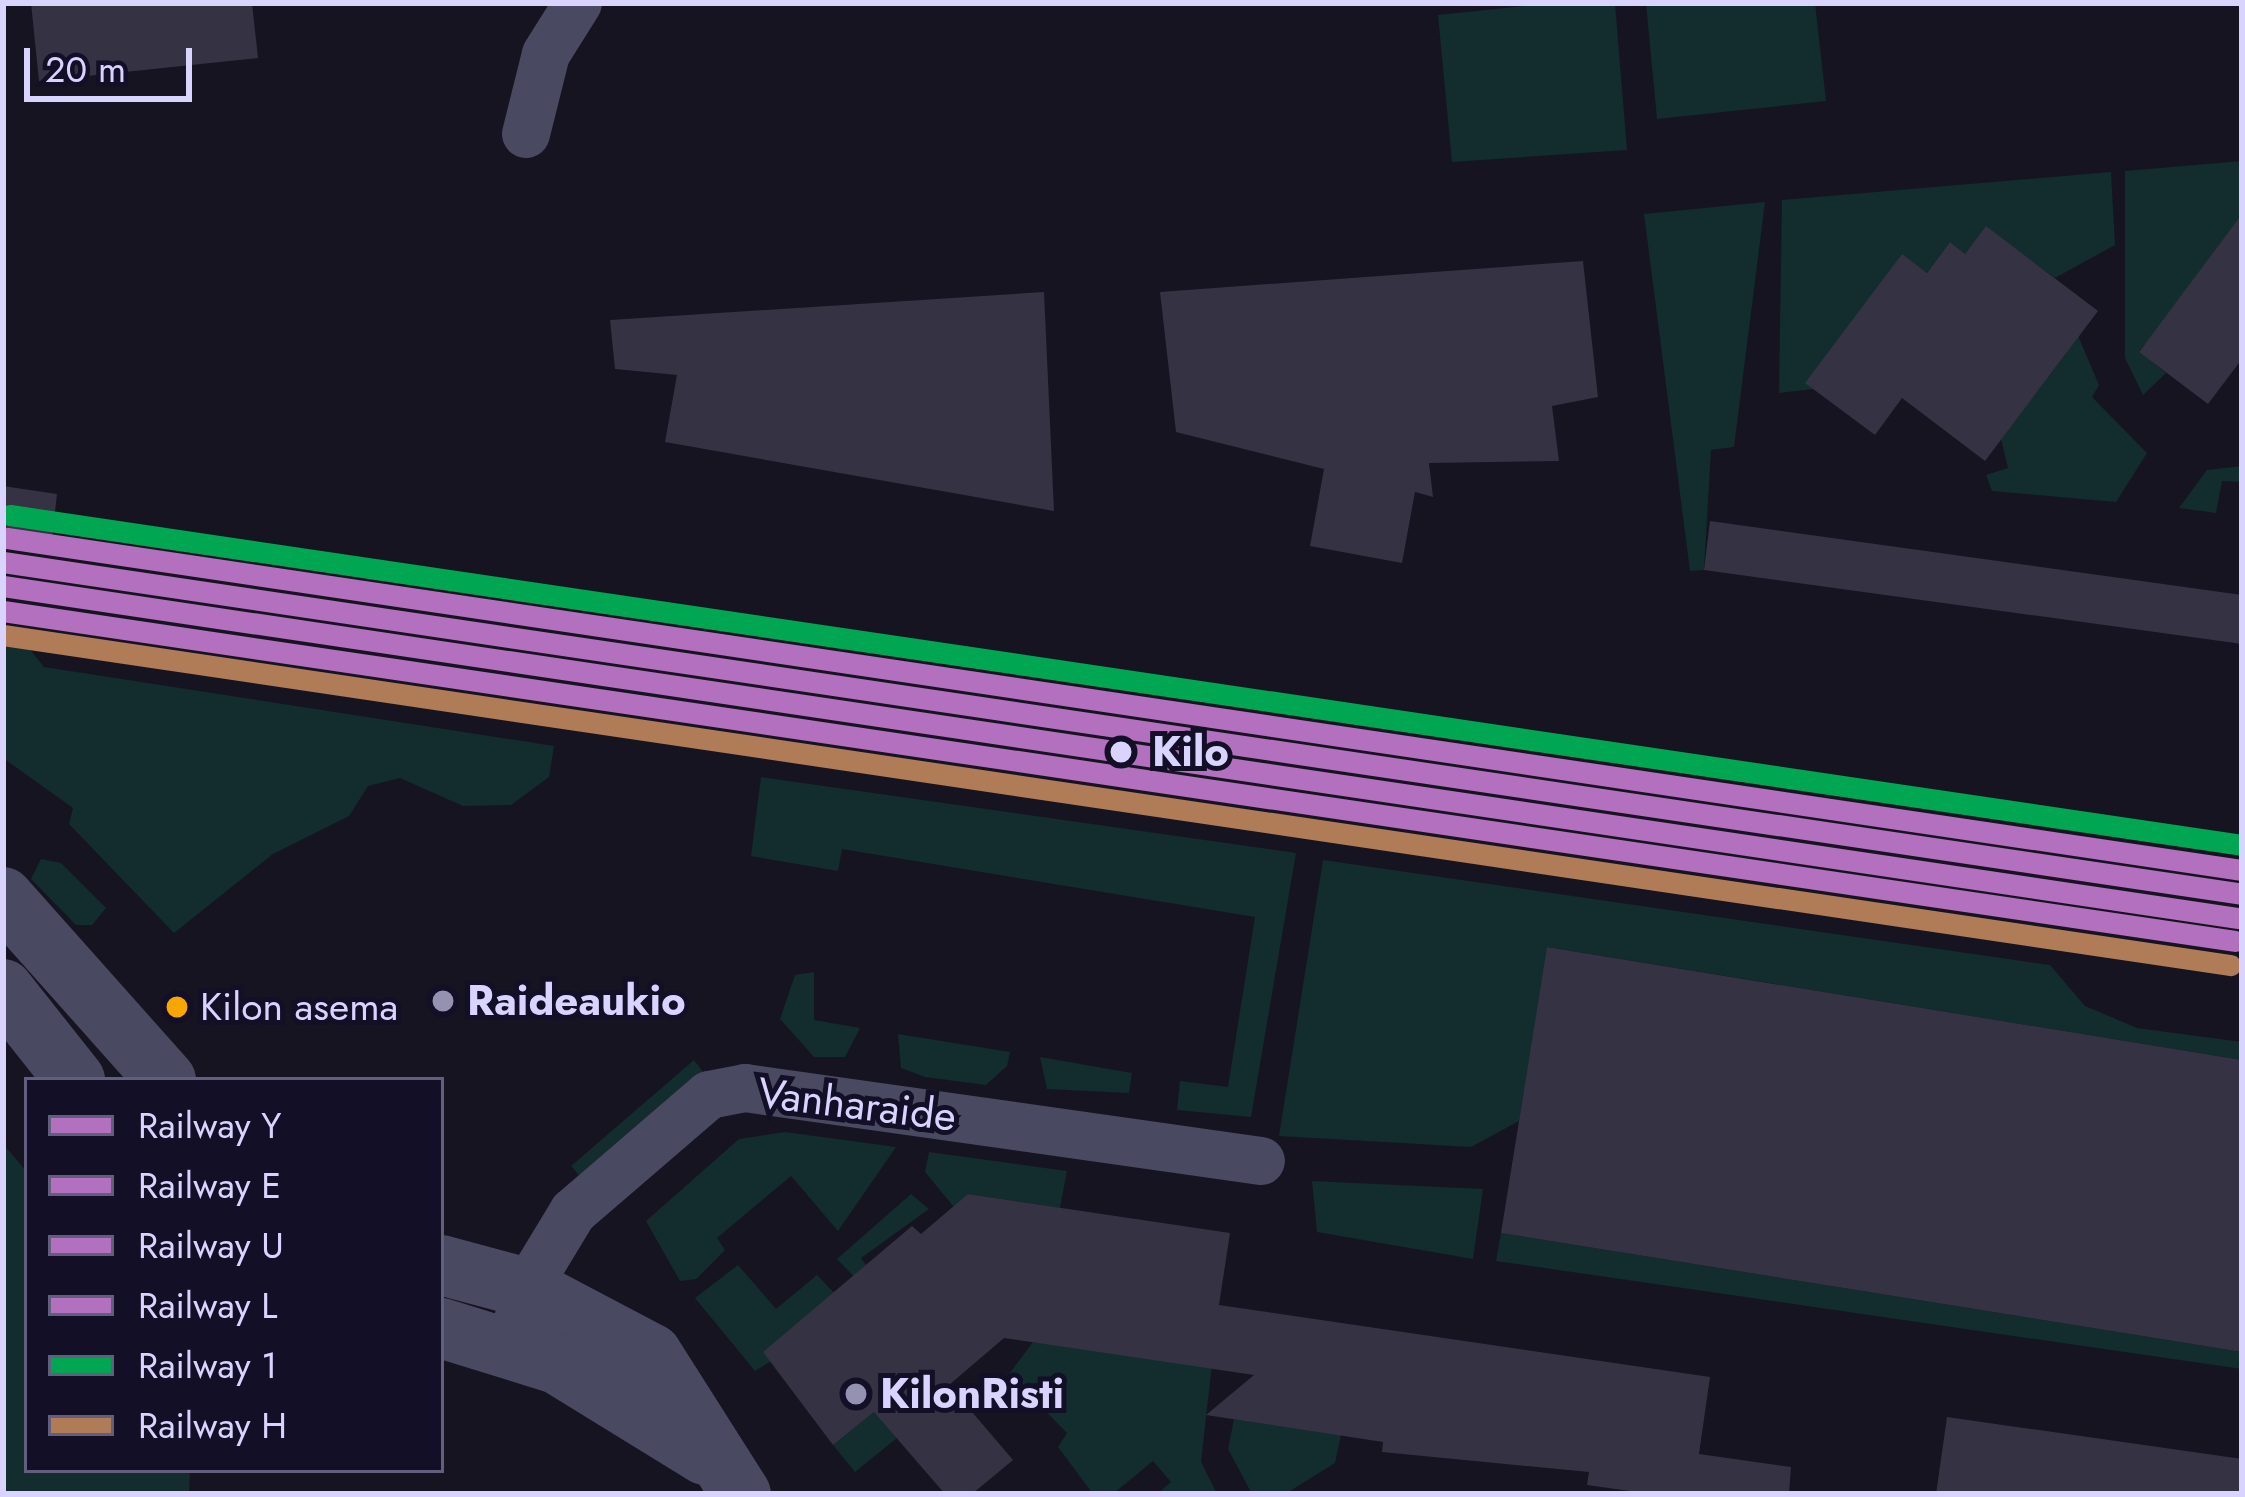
<!DOCTYPE html>
<style>
body{margin:0}
#map{position:relative;width:2245px;height:1497px;overflow:hidden;background:#161421;font-family:Jost,sans-serif}
div>[style]{position:absolute}
.green>*{inset:0;background:#132c2d}
.building>*{inset:0;background:#343243}
.minor>*{height:48px;margin:-24px;padding:0 24px;transform-origin:24px;border-radius:24px;background:#4a4962}
.tertiary>*{height:60px;margin:-30px;padding:0 30px;transform-origin:30px;border-radius:30px;background:#4a4962}
.rail-1>*{height:21px;margin:-10.5px;padding:0 10.5px;transform-origin:10.5px;border-radius:10.5px;background:#b270bf}
.rail-2>*{height:21px;margin:-10.5px;padding:0 10.5px;transform-origin:10.5px;border-radius:10.5px;background:#b270bf}
.rail-3>*{height:21px;margin:-10.5px;padding:0 10.5px;transform-origin:10.5px;border-radius:10.5px;background:#b270bf}
.rail-4>*{height:21px;margin:-10.5px;padding:0 10.5px;transform-origin:10.5px;border-radius:10.5px;background:#b270bf}
.rail-5>*{height:21px;margin:-10.5px;padding:0 10.5px;transform-origin:10.5px;border-radius:10.5px;background:#00a651}
.rail-6>*{height:21px;margin:-10.5px;padding:0 10.5px;transform-origin:10.5px;border-radius:10.5px;background:#b07c57}
.dots>*{width:33px;height:33px;translate:-50% -50%;box-sizing:border-box;border:6px solid #130f26;border-radius:50%}
span{translate:-50% -50%;white-space:nowrap;text-align:center;line-height:1.15;-webkit-text-stroke:10px #130f26;paint-order:stroke}
.bus-label{font-size:39px;color:#d9d4ff}
.left{translate:0 -50%;text-align:left}
.stop-label{font-size:42px;color:#d9d4ff;font-weight:700}
.poi-label{font-size:42px;color:#d9d4ff;font-weight:700}
.street-label{font-size:42px;color:#d9d4ff}
.frame{position:absolute;inset:0;border:6px solid #d9d4ff;pointer-events:none}
.legend{position:absolute;left:24px;top:1077px;width:420px;height:396px;box-sizing:border-box;background:#130f26;border:3px solid #625e7d;margin:0;padding:15px 21px;list-style:none;font-size:36px;color:#d9d4ff}
.legend li{display:flex;align-items:center;gap:24px;height:60px}
.legend b{width:60px;border:3px solid #625e7d}
.scale{position:absolute;left:24px;top:48px;width:168px;height:54px;box-sizing:border-box;border:6px solid #d9d4ff;border-top:0;padding-left:15px;font-size:36px;line-height:42px;white-space:nowrap;color:#d9d4ff;-webkit-text-stroke:9px #130f26;paint-order:stroke}
</style>
<div id="map">
<div class="green">
<div style="clip-path:polygon(1551px 3px,1615px 3px,1627px 150px,1452px 162px,1438px 15px)"></div>
<div style="clip-path:polygon(1646px 3px,1815px 3px,1826px 101px,1657px 119px)"></div>
<div style="clip-path:polygon(2242px 161px,2242px 227px,2139px 351px,2166px 373px,2143px 395px,2125px 358px,2125px 171px)"></div>
<div style="clip-path:polygon(2111px 172px,2115px 245px,2055px 278px,1986px 227px,1965px 254px,1950px 242px,1927px 273px,1902px 255px,1813px 389px,1779px 393px,1782px 200px)"></div>
<div style="clip-path:polygon(1765px 202px,1734px 447px,1711px 450px,1704px 570px,1690px 571px,1644px 214px)"></div>
<div style="clip-path:polygon(2086px 302px,2079px 338px,2099px 385px,2092px 397px,2147px 453px,2116px 502px,1992px 491px,1986px 475px,2008px 468px,2001px 439px,2065px 355px,2054px 346px)"></div>
<div style="clip-path:polygon(2242px 466px,2242px 482px,2222px 481px,2216px 513px,2179px 508px,2207px 470px)"></div>
<div style="clip-path:polygon(3px 634px,20px 637px,44px 667px,554px 746px,549px 777px,511px 805px,463px 806px,400px 778px,368px 786px,349px 816px,273px 854px,174px 933px,69px 824px,73px 808px,3px 758px)"></div>
<div style="clip-path:polygon(761px 777px,1296px 853px,1251px 1117px,1177px 1110px,1180px 1081px,1228px 1087px,1255px 917px,842px 849px,838px 871px,751px 856px)"></div>
<div style="clip-path:polygon(41px 859px,61px 863px,106px 908px,92px 925px,76px 925px,31px 879px)"></div>
<div style="clip-path:polygon(1323px 860px,2050px 965px,2085px 1006px,2137px 1028px,2242px 1042px,2242px 1060px,1548px 947px,1519px 1121px,1471px 1147px,1279px 1136px)"></div>
<div style="clip-path:polygon(814px 972px,814px 1020px,860px 1028px,845px 1057px,814px 1057px,780px 1019px,795px 975px)"></div>
<div style="clip-path:polygon(898px 1034px,1010px 1052px,1007px 1066px,986px 1085px,925px 1077px,901px 1068px)"></div>
<div style="clip-path:polygon(1040px 1057px,1132px 1073px,1129px 1093px,1047px 1089px)"></div>
<div style="clip-path:polygon(694px 1060px,704px 1073px,582px 1179px,571px 1166px)"></div>
<div style="clip-path:polygon(785px 1132px,896px 1147px,838px 1231px,791px 1176px,717px 1238px,725px 1250px,696px 1279px,680px 1281px,646px 1221px,739px 1139px)"></div>
<div style="clip-path:polygon(3px 1144px,27px 1172px,27px 1470px,190px 1470px,189px 1494px,3px 1494px)"></div>
<div style="clip-path:polygon(929px 1152px,1067px 1171px,1060px 1208px,968px 1194px,954px 1207px,925px 1172px)"></div>
<div style="clip-path:polygon(1312px 1181px,1483px 1189px,1473px 1259px,1317px 1232px)"></div>
<div style="clip-path:polygon(911px 1194px,929px 1209px,861px 1258px,873px 1275px,861px 1284px,837px 1259px)"></div>
<div style="clip-path:polygon(1501px 1233px,2242px 1352px,2242px 1369px,1496px 1261px)"></div>
<div style="clip-path:polygon(738px 1265px,776px 1309px,817px 1275px,842px 1301px,763px 1352px,771px 1361px,755px 1371px,695px 1298px)"></div>
<div style="clip-path:polygon(1215px 1338px,1201px 1462px,1217px 1494px,1157px 1494px,1171px 1482px,1153px 1461px,1114px 1493px,1093px 1494px,1058px 1447px,1067px 1433px,1009px 1374px,1033px 1342px)"></div>
<div style="clip-path:polygon(875px 1411px,897px 1438px,855px 1472px,833px 1445px)"></div>
<div style="clip-path:polygon(1234px 1419px,1341px 1435px,1335px 1463px,1285px 1494px,1252px 1494px,1228px 1449px)"></div>
</div>
<div class="building">
<div style="clip-path:polygon(31px 3px,252px 3px,258px 58px,39px 81px)"></div>
<div style="clip-path:polygon(2242px 214px,2242px 359px,2208px 404px,2139px 352px)"></div>
<div style="clip-path:polygon(1986px 226px,2098px 311px,1985px 461px,1902px 398px,1875px 435px,1805px 383px,1902px 254px,1927px 273px,1950px 242px,1965px 254px)"></div>
<div style="clip-path:polygon(1583px 261px,1598px 397px,1552px 406px,1559px 461px,1429px 463px,1433px 497px,1415px 492px,1402px 563px,1310px 546px,1324px 469px,1176px 432px,1160px 292px)"></div>
<div style="clip-path:polygon(1044px 292px,1054px 511px,665px 442px,677px 375px,615px 369px,610px 320px)"></div>
<div style="clip-path:polygon(3px 486px,57px 494px,52px 539px,3px 531px)"></div>
<div style="clip-path:polygon(1710px 521px,2242px 595px,2242px 644px,1704px 570px)"></div>
<div style="clip-path:polygon(1547px 947px,2242px 1060px,2242px 1352px,1501px 1233px)"></div>
<div style="clip-path:polygon(968px 1194px,1230px 1233px,1219px 1305px,1710px 1377px,1699px 1454px,1791px 1467px,1789px 1494px,1651px 1494px,1587px 1485px,1589px 1472px,1382px 1452px,1383px 1442px,1206px 1415px,1254px 1375px,1004px 1338px,949px 1385px,1013px 1460px,972px 1494px,945px 1494px,874px 1412px,833px 1445px,763px 1352px,912px 1226px,921px 1234px)"></div>
<div style="clip-path:polygon(1947px 1417px,2242px 1459px,2242px 1494px,1936px 1494px)"></div>
</div>
<div class="minor">
<div style="left:526px;top:134px;width:82px;rotate:-76deg"></div>
<div style="left:546px;top:54px;width:60px;rotate:-57.9deg"></div>
<div style="left:510px;top:1348px;width:62px;rotate:-74.2deg"></div>
<div style="left:527px;top:1288px;width:89px;rotate:-58.8deg"></div>
<div style="left:573px;top:1212px;width:179px;rotate:-40.7deg"></div>
<div style="left:709px;top:1095px;width:37px;rotate:-11deg"></div>
<div style="left:745px;top:1088px;width:521px;rotate:8.05deg"></div>
</div>
<div class="tertiary">
<div style="left:3px;top:897px;width:245px;rotate:48.3deg"></div>
<div style="left:3px;top:989px;width:116px;rotate:51.6deg"></div>
<div style="left:441px;top:1265px;width:89px;rotate:15deg"></div>
<div style="left:527px;top:1288px;width:141px;rotate:27.8deg"></div>
<div style="left:652px;top:1354px;width:166px;rotate:57.6deg"></div>
<div style="left:441px;top:1328px;width:121px;rotate:17.2deg"></div>
<div style="left:557px;top:1364px;width:174px;rotate:31.6deg"></div>
</div>
<div class="rail-1">
<div style="left:3px;top:562px;width:2263px;rotate:8.43deg"></div>
</div>
<div class="rail-2">
<div style="left:3px;top:586px;width:2260px;rotate:8.45deg"></div>
</div>
<div class="rail-3">
<div style="left:7px;top:538px;width:2260px;rotate:8.45deg"></div>
</div>
<div class="rail-4">
<div style="left:3px;top:611px;width:2256px;rotate:8.41deg"></div>
</div>
<div class="rail-5">
<div style="left:10px;top:515px;width:2256px;rotate:8.41deg"></div>
</div>
<div class="rail-6">
<div style="left:3px;top:635px;width:2252px;rotate:8.43deg"></div>
</div>
<div class="dots">
<div style="left:1121px;top:752px;background:#d9d4ff"></div>
<div style="left:443px;top:1001px;background:#9591b1"></div>
<div style="left:177px;top:1007px;background:#f7a600"></div>
<div style="left:856px;top:1394px;background:#9591b1"></div>
</div>
<div class="bus-label">
<span class="left" style="left:200px;top:1007px">Kilon asema</span>
</div>
<div class="stop-label">
<span class="left" style="left:1152px;top:752px">Kilo</span>
</div>
<div class="poi-label">
<span class="left" style="left:467px;top:1001px">Raideaukio</span>
<span class="left" style="left:880px;top:1394px">KilonRisti</span>
</div>
<div class="street-label">
<span style="left:857px;top:1105px;rotate:7deg">Vanharaide</span>
</div>
<div class="frame"></div>
<ul class="legend">
<li><b style="height:15px;background:#b270bf"></b>Railway Y</li>
<li><b style="height:15px;background:#b270bf"></b>Railway E</li>
<li><b style="height:15px;background:#b270bf"></b>Railway U</li>
<li><b style="height:15px;background:#b270bf"></b>Railway L</li>
<li><b style="height:15px;background:#00a651"></b>Railway 1</li>
<li><b style="height:15px;background:#b07c57"></b>Railway H</li>
</ul>
<div class="scale">20 m</div>
</div>
